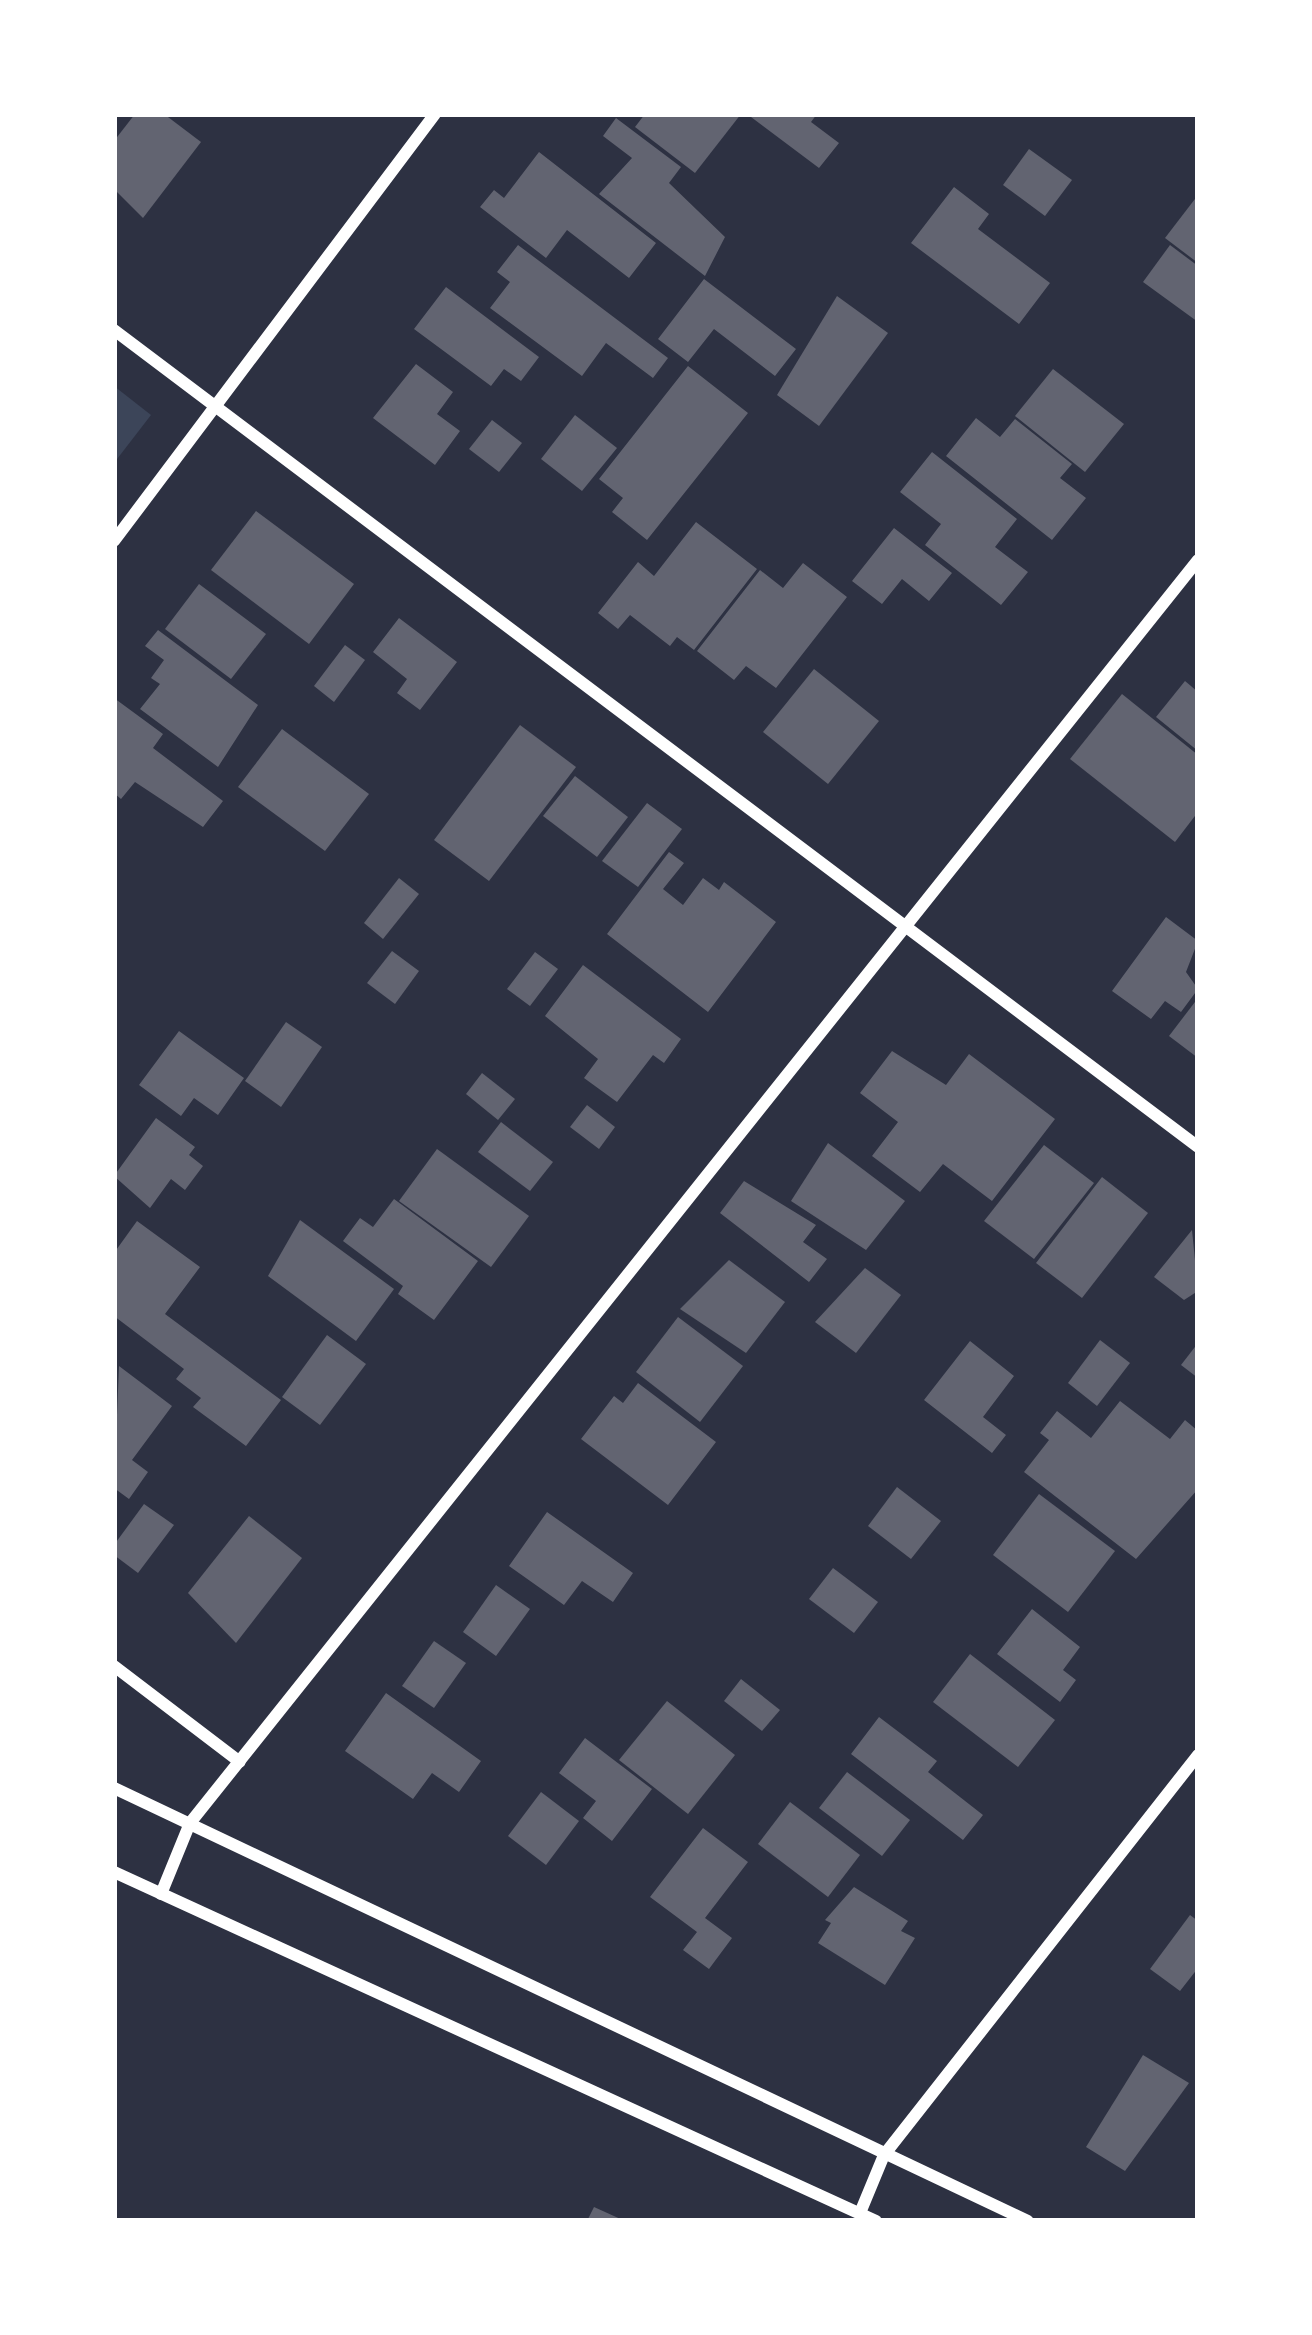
<!DOCTYPE html>
<style>
body{margin:0}
#map{position:relative;width:1312px;height:2335px;overflow:hidden;background:#2d3142;font-family:Helvetica,sans-serif}
div>[style]{position:absolute}
.green>*{inset:0;background:#3c4559}
.building>*{inset:0;background:#626471}
.minor>*{height:12px;margin:-6px;padding:0 6px;transform-origin:6px;border-radius:6px;background:#fff}
span{translate:-50% -50%;white-space:nowrap;text-align:center;line-height:1.15;-webkit-text-stroke:10px #fff;paint-order:stroke}
.frame{position:absolute;inset:0;border:117px solid #fff;pointer-events:none}
</style>
<div id="map">
<div class="green">
<div style="clip-path:polygon(114px 386px,151px 415px,114px 463px)"></div>
</div>
<div class="building">
<div style="clip-path:polygon(135px 114px,164px 114px,201px 142px,143px 218px,114px 189px,114px 141px)"></div>
<div style="clip-path:polygon(645px 114px,741px 114px,695px 173px,635px 127px)"></div>
<div style="clip-path:polygon(747px 114px,817px 114px,811px 122px,839px 143px,819px 168px)"></div>
<div style="clip-path:polygon(616px 118px,681px 167px,669px 183px,725px 237px,705px 276px,599px 194px,632px 158px,603px 136px)"></div>
<div style="clip-path:polygon(1029px 149px,1072px 180px,1045px 216px,1003px 185px)"></div>
<div style="clip-path:polygon(539px 152px,656px 243px,629px 278px,567px 230px,546px 258px,480px 207px,494px 190px,504px 198px)"></div>
<div style="clip-path:polygon(954px 187px,989px 214px,978px 229px,1050px 283px,1019px 324px,911px 243px)"></div>
<div style="clip-path:polygon(1198px 195px,1198px 263px,1165px 238px)"></div>
<div style="clip-path:polygon(518px 245px,668px 358px,653px 378px,606px 343px,582px 376px,490px 308px,510px 282px,497px 272px)"></div>
<div style="clip-path:polygon(1170px 245px,1198px 266px,1198px 322px,1143px 282px)"></div>
<div style="clip-path:polygon(704px 279px,796px 349px,775px 376px,714px 329px,688px 362px,658px 339px)"></div>
<div style="clip-path:polygon(446px 287px,539px 357px,521px 381px,504px 369px,491px 386px,414px 329px)"></div>
<div style="clip-path:polygon(837px 296px,888px 333px,819px 426px,777px 395px)"></div>
<div style="clip-path:polygon(416px 364px,453px 392px,437px 414px,460px 431px,435px 465px,373px 418px)"></div>
<div style="clip-path:polygon(688px 366px,748px 413px,647px 540px,612px 512px,623px 498px,599px 479px)"></div>
<div style="clip-path:polygon(1053px 369px,1124px 424px,1085px 472px,1015px 416px)"></div>
<div style="clip-path:polygon(575px 415px,617px 448px,582px 491px,541px 459px)"></div>
<div style="clip-path:polygon(976px 418px,1000px 437px,1015px 419px,1072px 464px,1060px 478px,1086px 498px,1052px 540px,946px 456px)"></div>
<div style="clip-path:polygon(492px 420px,522px 443px,499px 472px,469px 449px)"></div>
<div style="clip-path:polygon(932px 452px,1017px 519px,995px 547px,1028px 572px,1001px 605px,925px 545px,941px 524px,900px 492px)"></div>
<div style="clip-path:polygon(256px 511px,354px 584px,309px 644px,211px 570px)"></div>
<div style="clip-path:polygon(696px 522px,757px 569px,694px 650px,677px 637px,670px 646px,630px 615px,618px 629px,598px 613px,638px 562px,654px 576px)"></div>
<div style="clip-path:polygon(894px 528px,952px 573px,929px 601px,902px 579px,882px 604px,852px 581px)"></div>
<div style="clip-path:polygon(803px 563px,847px 597px,776px 688px,746px 666px,734px 680px,697px 651px,760px 570px,783px 588px)"></div>
<div style="clip-path:polygon(199px 584px,266px 634px,231px 679px,165px 629px)"></div>
<div style="clip-path:polygon(399px 618px,457px 662px,420px 710px,397px 693px,407px 679px,373px 652px)"></div>
<div style="clip-path:polygon(158px 630px,258px 705px,218px 767px,140px 709px,160px 684px,151px 678px,164px 660px,145px 646px)"></div>
<div style="clip-path:polygon(345px 645px,365px 660px,334px 702px,314px 686px)"></div>
<div style="clip-path:polygon(814px 669px,879px 721px,828px 784px,763px 732px)"></div>
<div style="clip-path:polygon(1185px 681px,1198px 692px,1198px 751px,1156px 717px)"></div>
<div style="clip-path:polygon(1122px 694px,1198px 755px,1198px 812px,1175px 842px,1070px 759px)"></div>
<div style="clip-path:polygon(114px 698px,163px 734px,153px 748px,223px 801px,203px 827px,135px 782px,121px 799px,114px 793px)"></div>
<div style="clip-path:polygon(520px 725px,576px 767px,489px 881px,434px 840px)"></div>
<div style="clip-path:polygon(282px 729px,369px 794px,325px 851px,238px 787px)"></div>
<div style="clip-path:polygon(575px 776px,628px 817px,597px 857px,543px 816px)"></div>
<div style="clip-path:polygon(647px 803px,682px 829px,638px 887px,602px 861px)"></div>
<div style="clip-path:polygon(669px 852px,684px 863px,663px 889px,683px 905px,703px 878px,719px 890px,724px 882px,776px 922px,708px 1012px,607px 934px)"></div>
<div style="clip-path:polygon(399px 878px,419px 894px,383px 939px,364px 923px)"></div>
<div style="clip-path:polygon(1166px 917px,1198px 941px,1186px 972px,1198px 989px,1181px 1012px,1165px 1001px,1151px 1019px,1112px 991px)"></div>
<div style="clip-path:polygon(392px 951px,419px 971px,395px 1004px,367px 983px)"></div>
<div style="clip-path:polygon(535px 952px,558px 969px,530px 1006px,507px 989px)"></div>
<div style="clip-path:polygon(583px 965px,681px 1039px,664px 1063px,653px 1055px,617px 1102px,584px 1078px,598px 1059px,545px 1016px)"></div>
<div style="clip-path:polygon(1198px 998px,1198px 1058px,1169px 1036px)"></div>
<div style="clip-path:polygon(286px 1022px,322px 1047px,281px 1107px,245px 1081px)"></div>
<div style="clip-path:polygon(179px 1031px,244px 1078px,218px 1115px,194px 1098px,181px 1116px,139px 1085px)"></div>
<div style="clip-path:polygon(892px 1051px,946px 1085px,969px 1054px,1055px 1119px,992px 1201px,943px 1164px,920px 1192px,872px 1156px,898px 1122px,860px 1093px)"></div>
<div style="clip-path:polygon(482px 1073px,515px 1099px,498px 1120px,466px 1094px)"></div>
<div style="clip-path:polygon(587px 1105px,615px 1127px,599px 1149px,570px 1127px)"></div>
<div style="clip-path:polygon(156px 1118px,195px 1147px,189px 1155px,203px 1166px,185px 1190px,171px 1179px,150px 1208px,114px 1176px)"></div>
<div style="clip-path:polygon(501px 1122px,553px 1162px,530px 1191px,478px 1152px)"></div>
<div style="clip-path:polygon(828px 1143px,905px 1201px,866px 1250px,791px 1201px)"></div>
<div style="clip-path:polygon(1044px 1145px,1094px 1183px,1034px 1259px,984px 1221px)"></div>
<div style="clip-path:polygon(437px 1149px,529px 1216px,491px 1267px,399px 1201px)"></div>
<div style="clip-path:polygon(1102px 1177px,1148px 1213px,1082px 1298px,1036px 1263px)"></div>
<div style="clip-path:polygon(744px 1181px,816px 1225px,803px 1242px,827px 1259px,809px 1282px,720px 1213px)"></div>
<div style="clip-path:polygon(394px 1199px,478px 1261px,434px 1320px,398px 1294px,403px 1286px,343px 1241px,360px 1218px,373px 1227px)"></div>
<div style="clip-path:polygon(300px 1220px,394px 1289px,356px 1341px,268px 1276px)"></div>
<div style="clip-path:polygon(137px 1221px,200px 1267px,165px 1314px,281px 1400px,246px 1446px,193px 1407px,201px 1398px,176px 1379px,184px 1369px,114px 1316px,114px 1253px)"></div>
<div style="clip-path:polygon(1192px 1230px,1198px 1291px,1184px 1300px,1154px 1277px)"></div>
<div style="clip-path:polygon(729px 1260px,785px 1302px,746px 1353px,680px 1309px)"></div>
<div style="clip-path:polygon(865px 1268px,901px 1295px,856px 1353px,815px 1322px)"></div>
<div style="clip-path:polygon(678px 1317px,743px 1366px,700px 1422px,636px 1372px)"></div>
<div style="clip-path:polygon(327px 1335px,366px 1364px,320px 1425px,282px 1397px)"></div>
<div style="clip-path:polygon(1100px 1340px,1130px 1363px,1097px 1406px,1068px 1383px)"></div>
<div style="clip-path:polygon(970px 1341px,1014px 1376px,983px 1417px,1006px 1435px,992px 1453px,924px 1400px)"></div>
<div style="clip-path:polygon(1198px 1343px,1198px 1378px,1181px 1365px)"></div>
<div style="clip-path:polygon(119px 1366px,172px 1406px,132px 1460px,148px 1472px,129px 1499px,114px 1488px)"></div>
<div style="clip-path:polygon(638px 1383px,716px 1442px,668px 1505px,581px 1439px,614px 1396px,623px 1403px)"></div>
<div style="clip-path:polygon(1120px 1401px,1170px 1439px,1185px 1420px,1198px 1431px,1198px 1489px,1136px 1559px,1024px 1472px,1049px 1440px,1040px 1433px,1057px 1411px,1091px 1438px)"></div>
<div style="clip-path:polygon(897px 1487px,941px 1521px,911px 1559px,868px 1526px)"></div>
<div style="clip-path:polygon(1039px 1494px,1115px 1551px,1068px 1612px,993px 1555px)"></div>
<div style="clip-path:polygon(144px 1504px,174px 1525px,138px 1573px,114px 1555px,114px 1545px)"></div>
<div style="clip-path:polygon(547px 1512px,633px 1573px,613px 1602px,582px 1581px,564px 1605px,509px 1566px)"></div>
<div style="clip-path:polygon(249px 1516px,302px 1558px,236px 1643px,188px 1593px)"></div>
<div style="clip-path:polygon(833px 1568px,878px 1602px,854px 1633px,809px 1599px)"></div>
<div style="clip-path:polygon(496px 1585px,530px 1609px,496px 1656px,463px 1632px)"></div>
<div style="clip-path:polygon(1032px 1609px,1080px 1647px,1063px 1670px,1076px 1680px,1060px 1702px,997px 1654px)"></div>
<div style="clip-path:polygon(434px 1641px,466px 1663px,434px 1708px,402px 1686px)"></div>
<div style="clip-path:polygon(970px 1654px,1055px 1720px,1018px 1767px,933px 1702px)"></div>
<div style="clip-path:polygon(741px 1679px,780px 1710px,762px 1731px,724px 1701px)"></div>
<div style="clip-path:polygon(386px 1693px,481px 1761px,459px 1792px,432px 1773px,413px 1799px,345px 1751px)"></div>
<div style="clip-path:polygon(667px 1701px,735px 1755px,688px 1814px,619px 1760px)"></div>
<div style="clip-path:polygon(879px 1717px,937px 1761px,928px 1772px,983px 1815px,963px 1840px,851px 1754px)"></div>
<div style="clip-path:polygon(585px 1738px,652px 1789px,612px 1841px,583px 1818px,596px 1801px,559px 1773px)"></div>
<div style="clip-path:polygon(847px 1772px,910px 1820px,882px 1856px,819px 1808px)"></div>
<div style="clip-path:polygon(541px 1792px,579px 1821px,546px 1865px,508px 1836px)"></div>
<div style="clip-path:polygon(790px 1802px,860px 1855px,828px 1897px,758px 1844px)"></div>
<div style="clip-path:polygon(703px 1828px,748px 1862px,705px 1918px,732px 1938px,709px 1969px,683px 1950px,697px 1932px,650px 1897px)"></div>
<div style="clip-path:polygon(854px 1887px,908px 1921px,901px 1931px,915px 1938px,885px 1985px,818px 1943px,831px 1923px,825px 1920px)"></div>
<div style="clip-path:polygon(1190px 1915px,1198px 1921px,1198px 1968px,1180px 1991px,1150px 1969px)"></div>
<div style="clip-path:polygon(1143px 2055px,1189px 2083px,1125px 2171px,1086px 2147px)"></div>
<div style="clip-path:polygon(594px 2207px,625px 2221px,587px 2221px)"></div>
</div>
<div class="minor">
<div style="left:114px;top:330px;width:1357px;rotate:37deg"></div>
<div style="left:114px;top:541px;width:534px;rotate:-53.07deg"></div>
<div style="left:114px;top:1666px;width:158px;rotate:37.3deg"></div>
<div style="left:114px;top:1788px;width:1011px;rotate:25.35deg"></div>
<div style="left:114px;top:1872px;width:838px;rotate:24.61deg"></div>
<div style="left:161px;top:1894px;width:77px;rotate:-67.8deg"></div>
<div style="left:190px;top:1823px;width:1616px;rotate:-51.41deg"></div>
<div style="left:860px;top:2213px;width:63px;rotate:-67.5deg"></div>
<div style="left:884px;top:2155px;width:509px;rotate:-51.87deg"></div>
</div>
<div class="frame"></div>
</div>
